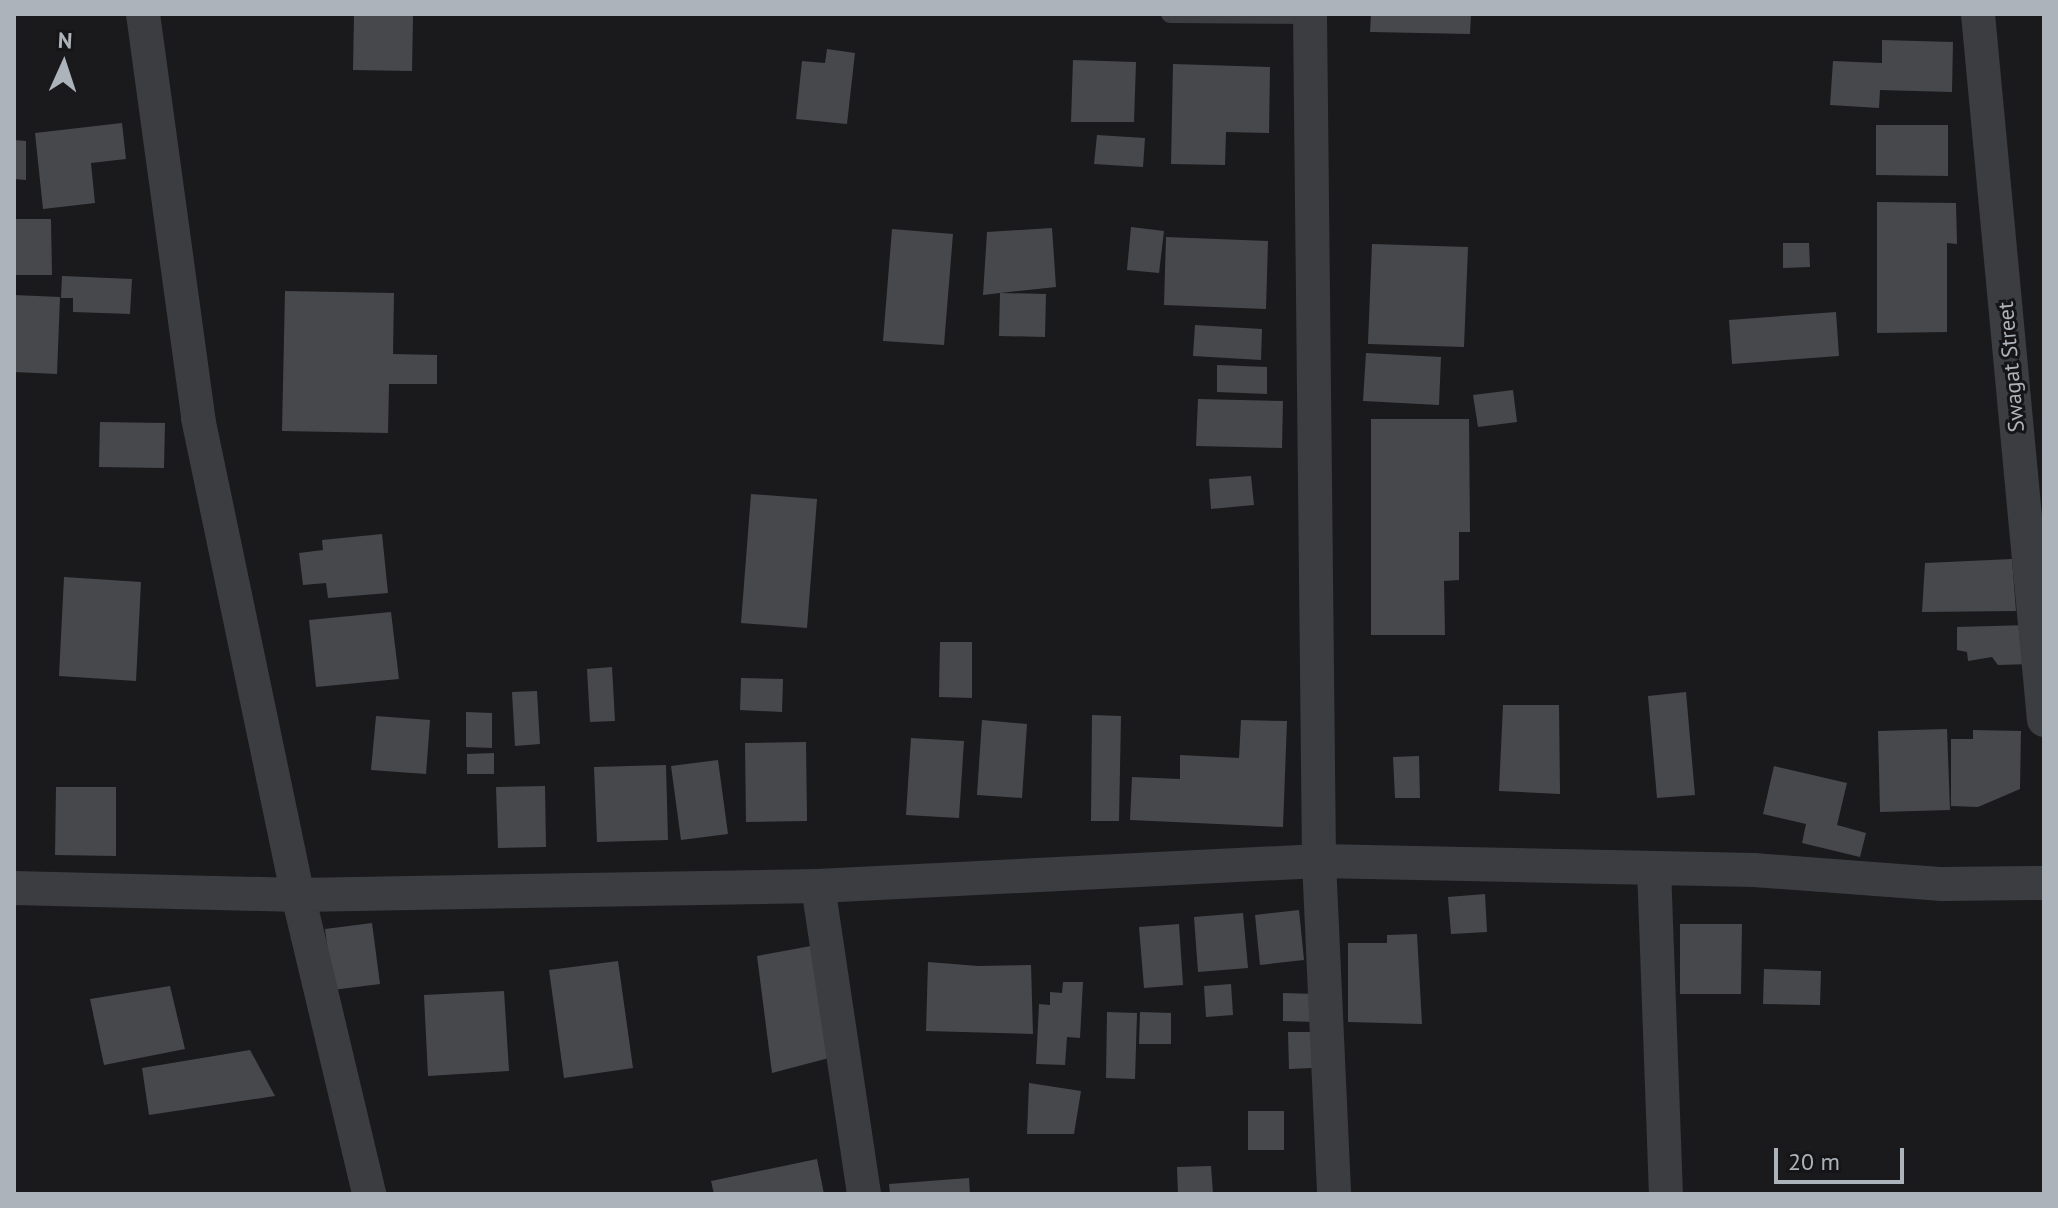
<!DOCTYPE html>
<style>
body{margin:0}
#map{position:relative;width:2058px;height:1208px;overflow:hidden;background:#1a1a1c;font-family:"PT Sans",sans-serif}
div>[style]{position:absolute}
.building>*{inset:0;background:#47484c}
.lane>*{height:18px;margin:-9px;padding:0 9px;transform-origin:9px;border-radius:9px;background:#3b3d40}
.street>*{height:34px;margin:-17px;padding:0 17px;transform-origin:17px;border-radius:17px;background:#3b3d40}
span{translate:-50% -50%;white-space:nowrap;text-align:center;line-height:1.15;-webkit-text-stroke:6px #151517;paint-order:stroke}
.street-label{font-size:22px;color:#adb3ba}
.frame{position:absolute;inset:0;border:16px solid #adb3ba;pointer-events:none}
.north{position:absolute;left:24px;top:24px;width:80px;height:80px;-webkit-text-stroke:6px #151517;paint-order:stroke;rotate:3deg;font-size:22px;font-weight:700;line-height:32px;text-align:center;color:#adb3ba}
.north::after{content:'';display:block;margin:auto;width:28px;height:36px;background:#adb3ba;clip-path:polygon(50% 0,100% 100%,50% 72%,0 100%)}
.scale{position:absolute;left:1774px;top:1148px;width:130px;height:36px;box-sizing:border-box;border:4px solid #adb3ba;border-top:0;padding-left:10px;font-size:24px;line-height:28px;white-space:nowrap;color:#adb3ba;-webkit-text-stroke:6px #151517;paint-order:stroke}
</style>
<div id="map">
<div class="building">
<div style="clip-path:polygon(1371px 14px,1471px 14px,1470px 34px,1370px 32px)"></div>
<div style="clip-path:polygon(354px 15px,413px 16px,412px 71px,353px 70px)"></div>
<div style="clip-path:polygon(1882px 40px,1953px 42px,1952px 92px,1880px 90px,1879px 108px,1830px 105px,1833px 61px,1882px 63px)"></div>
<div style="clip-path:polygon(827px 49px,855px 53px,847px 124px,796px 119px,802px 61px,825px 63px)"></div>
<div style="clip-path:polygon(1073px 60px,1136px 62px,1134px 122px,1071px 122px)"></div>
<div style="clip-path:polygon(1173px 64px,1270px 67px,1269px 133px,1226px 132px,1225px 165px,1171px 164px)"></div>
<div style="clip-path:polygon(122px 123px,126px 159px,91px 163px,95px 203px,43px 209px,35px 133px)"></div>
<div style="clip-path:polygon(1876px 125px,1948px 125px,1948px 176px,1876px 175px)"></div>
<div style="clip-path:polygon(1097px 135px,1145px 138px,1143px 167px,1094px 164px)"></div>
<div style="clip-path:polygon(14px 140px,26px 141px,26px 180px,14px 179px)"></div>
<div style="clip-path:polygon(1877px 202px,1956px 203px,1957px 244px,1947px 243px,1947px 332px,1877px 333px)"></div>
<div style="clip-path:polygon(14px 219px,51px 219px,52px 275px,14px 275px)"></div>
<div style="clip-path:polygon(1131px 227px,1164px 231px,1159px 273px,1127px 270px)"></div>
<div style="clip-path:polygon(1052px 228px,1056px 287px,1000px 293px,1046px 294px,1045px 337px,999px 336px,1000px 293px,983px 295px,987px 232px)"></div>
<div style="clip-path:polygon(892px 229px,953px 234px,944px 345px,883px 341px)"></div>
<div style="clip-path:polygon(1166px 237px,1268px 241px,1266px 309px,1164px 305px)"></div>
<div style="clip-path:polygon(1783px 243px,1809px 243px,1810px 267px,1783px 268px)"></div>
<div style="clip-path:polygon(1372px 244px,1468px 247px,1464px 347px,1368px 344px)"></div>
<div style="clip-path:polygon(62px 276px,132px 279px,130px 314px,73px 312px,73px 298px,61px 298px)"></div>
<div style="clip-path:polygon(285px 291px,394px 293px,393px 354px,437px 355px,437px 384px,389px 384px,388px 433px,282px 431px)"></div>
<div style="clip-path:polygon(14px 295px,60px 297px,57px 374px,14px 372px)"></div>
<div style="clip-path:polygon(1836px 312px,1839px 356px,1732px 364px,1729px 320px)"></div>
<div style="clip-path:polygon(1195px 325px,1262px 329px,1261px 360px,1193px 356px)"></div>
<div style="clip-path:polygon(1366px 353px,1441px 357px,1439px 405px,1363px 401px)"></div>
<div style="clip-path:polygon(1217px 365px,1267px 367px,1267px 394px,1217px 392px)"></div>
<div style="clip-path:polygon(1513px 390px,1517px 422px,1478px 427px,1473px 395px)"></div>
<div style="clip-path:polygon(1198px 399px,1283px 401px,1282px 448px,1196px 446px)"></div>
<div style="clip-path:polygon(1371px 419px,1469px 419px,1470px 532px,1459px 532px,1459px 580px,1444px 581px,1445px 635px,1371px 635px)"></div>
<div style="clip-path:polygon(100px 422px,165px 423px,164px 468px,99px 467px)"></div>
<div style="clip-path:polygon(1251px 476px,1254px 505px,1211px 509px,1209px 479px)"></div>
<div style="clip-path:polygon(751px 494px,817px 499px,807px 628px,741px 623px)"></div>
<div style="clip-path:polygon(382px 534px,388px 593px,328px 598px,326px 583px,303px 585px,299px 553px,323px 550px,322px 540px)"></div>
<div style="clip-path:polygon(2012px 559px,2016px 611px,1922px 612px,1925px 563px)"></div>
<div style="clip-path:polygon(64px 577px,141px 582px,136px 681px,59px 676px)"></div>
<div style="clip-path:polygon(391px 612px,399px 679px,316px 687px,309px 620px)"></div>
<div style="clip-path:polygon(2029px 625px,2030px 664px,1998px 665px,1992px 657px,1968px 661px,1967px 652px,1957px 650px,1957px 627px)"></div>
<div style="clip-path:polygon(940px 642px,972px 642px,972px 698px,939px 697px)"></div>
<div style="clip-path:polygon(612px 667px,615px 721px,590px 722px,587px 669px)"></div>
<div style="clip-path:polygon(741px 678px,783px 679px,782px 712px,740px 710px)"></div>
<div style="clip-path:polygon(537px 691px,540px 744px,515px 746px,512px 692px)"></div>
<div style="clip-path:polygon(1686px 692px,1695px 795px,1657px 798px,1648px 696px)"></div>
<div style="clip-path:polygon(1503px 705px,1559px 705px,1560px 794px,1499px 791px)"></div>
<div style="clip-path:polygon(466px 712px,492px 713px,492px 748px,466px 747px)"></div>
<div style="clip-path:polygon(1092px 715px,1121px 716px,1119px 821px,1091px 821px)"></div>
<div style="clip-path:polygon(376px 716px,430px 720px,426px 774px,371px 770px)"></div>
<div style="clip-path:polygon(982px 720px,1027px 724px,1022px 798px,977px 795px)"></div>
<div style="clip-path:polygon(1241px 720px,1287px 721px,1283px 827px,1130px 820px,1132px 777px,1180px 779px,1180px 755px,1239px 758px)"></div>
<div style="clip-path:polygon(1947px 729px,1950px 810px,1880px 812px,1878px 731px)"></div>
<div style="clip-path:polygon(1973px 730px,2021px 731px,2020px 789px,1978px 807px,1951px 806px,1951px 739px,1973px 739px)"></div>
<div style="clip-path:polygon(911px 738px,964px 741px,959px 818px,906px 815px)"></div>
<div style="clip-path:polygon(806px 742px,807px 821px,746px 822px,745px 743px)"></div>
<div style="clip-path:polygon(494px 753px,494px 774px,467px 774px,467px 754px)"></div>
<div style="clip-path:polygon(1419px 756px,1420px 798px,1395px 798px,1393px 757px)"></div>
<div style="clip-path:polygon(718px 760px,728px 834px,681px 840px,671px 766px)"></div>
<div style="clip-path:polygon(666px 765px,668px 840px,597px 842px,594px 767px)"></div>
<div style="clip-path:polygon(1774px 766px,1847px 783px,1837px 825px,1866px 833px,1860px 857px,1802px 843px,1806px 824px,1763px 814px)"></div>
<div style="clip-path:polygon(545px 786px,546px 847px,498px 848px,496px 787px)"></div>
<div style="clip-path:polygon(56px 787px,116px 787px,116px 856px,55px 855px)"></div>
<div style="clip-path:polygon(1485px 894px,1487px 932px,1451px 934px,1448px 897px)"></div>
<div style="clip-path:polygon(1299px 910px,1304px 960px,1260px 965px,1255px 915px)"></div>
<div style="clip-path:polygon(1243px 913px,1248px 968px,1198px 972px,1194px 917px)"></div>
<div style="clip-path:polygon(372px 923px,380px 984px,333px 990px,325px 929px)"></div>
<div style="clip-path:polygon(1179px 924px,1183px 985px,1144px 988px,1139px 927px)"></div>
<div style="clip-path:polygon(1680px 924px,1742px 924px,1741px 994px,1680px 994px)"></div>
<div style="clip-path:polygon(1417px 934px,1422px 1024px,1348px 1022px,1348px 943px,1387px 943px,1387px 935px)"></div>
<div style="clip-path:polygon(811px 946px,829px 1058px,772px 1073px,757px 956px)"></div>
<div style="clip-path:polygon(618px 961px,633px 1068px,564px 1078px,549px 970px)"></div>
<div style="clip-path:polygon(928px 962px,978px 966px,1031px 965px,1033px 1034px,926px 1031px)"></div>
<div style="clip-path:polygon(1764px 969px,1821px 971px,1820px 1005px,1763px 1004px)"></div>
<div style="clip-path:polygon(1063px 982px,1083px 982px,1080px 1038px,1067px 1037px,1065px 1065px,1036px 1064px,1039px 1004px,1050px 1005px,1050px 992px,1062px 993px)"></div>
<div style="clip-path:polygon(1231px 984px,1233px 1015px,1206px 1017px,1204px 986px)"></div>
<div style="clip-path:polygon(170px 986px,185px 1049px,104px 1065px,90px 999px)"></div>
<div style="clip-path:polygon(504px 991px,509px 1071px,428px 1076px,424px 995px)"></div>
<div style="clip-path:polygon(1283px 993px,1316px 994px,1316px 1022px,1283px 1021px)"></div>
<div style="clip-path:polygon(1107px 1012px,1137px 1013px,1135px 1079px,1106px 1078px)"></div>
<div style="clip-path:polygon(1140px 1012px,1171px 1013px,1171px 1044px,1139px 1044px)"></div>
<div style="clip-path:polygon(1288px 1032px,1312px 1032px,1312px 1068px,1289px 1069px)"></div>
<div style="clip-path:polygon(250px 1050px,275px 1096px,149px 1115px,142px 1068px)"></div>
<div style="clip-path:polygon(1029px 1083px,1081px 1091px,1074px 1134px,1027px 1134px)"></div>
<div style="clip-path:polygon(1248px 1111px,1284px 1111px,1284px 1150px,1248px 1150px)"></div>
<div style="clip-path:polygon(817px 1159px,824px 1194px,714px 1194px,711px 1181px)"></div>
<div style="clip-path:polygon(1211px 1166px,1213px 1194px,1178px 1194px,1177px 1167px)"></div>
<div style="clip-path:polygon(969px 1178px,970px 1194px,890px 1194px,889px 1184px)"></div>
</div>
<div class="lane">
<div style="left:1170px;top:14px;width:140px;rotate:0.4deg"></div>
</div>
<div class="street">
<div style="left:143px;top:14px;width:408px;rotate:82.2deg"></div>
<div style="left:198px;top:418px;width:487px;rotate:78.2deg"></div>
<div style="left:298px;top:895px;width:307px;rotate:76.6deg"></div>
<div style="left:1310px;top:14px;width:847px;rotate:89.39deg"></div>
<div style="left:1319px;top:861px;width:333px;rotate:87.4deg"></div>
<div style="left:1978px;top:14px;width:709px;rotate:84.66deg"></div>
<div style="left:1654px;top:868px;width:326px;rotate:87.9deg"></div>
<div style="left:818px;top:886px;width:311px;rotate:81.5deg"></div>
<div style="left:14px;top:888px;width:284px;rotate:1.4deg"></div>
<div style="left:298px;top:895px;width:520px;rotate:-0.99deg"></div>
<div style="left:818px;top:886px;width:502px;rotate:-2.86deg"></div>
<div style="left:1319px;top:861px;width:435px;rotate:1.2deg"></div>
<div style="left:1754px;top:870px;width:189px;rotate:4.3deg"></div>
<div style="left:1942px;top:884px;width:102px;rotate:-0.6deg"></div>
</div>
<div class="street-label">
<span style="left:2011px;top:367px;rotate:-95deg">Swagat Street</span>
</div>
<div class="frame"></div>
<div class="north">N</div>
<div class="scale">20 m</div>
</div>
